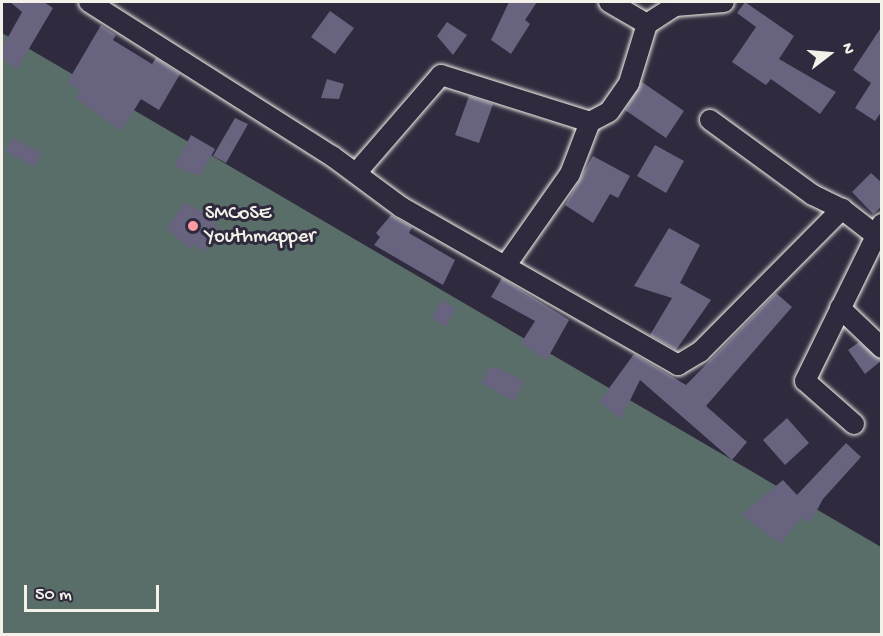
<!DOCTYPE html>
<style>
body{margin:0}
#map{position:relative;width:883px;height:636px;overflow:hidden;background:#2f2a3d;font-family:"Gochi Hand",sans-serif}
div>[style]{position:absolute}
.green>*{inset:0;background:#596e68}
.building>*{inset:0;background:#68647f}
.roads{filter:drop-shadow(0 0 2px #f4f1e8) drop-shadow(0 0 2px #f4f1e8)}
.minor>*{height:20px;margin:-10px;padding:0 10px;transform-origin:10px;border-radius:10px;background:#2f2a3d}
.dots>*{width:16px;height:16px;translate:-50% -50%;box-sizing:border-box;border:3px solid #2f2a3d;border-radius:50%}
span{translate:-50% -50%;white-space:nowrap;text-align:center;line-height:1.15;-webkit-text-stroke:6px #2f2a3d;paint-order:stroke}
.poi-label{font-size:20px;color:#f4f1e8}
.left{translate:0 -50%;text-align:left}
.frame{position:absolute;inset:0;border:3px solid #f4f1e8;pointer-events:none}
.north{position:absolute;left:799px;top:24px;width:60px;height:60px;-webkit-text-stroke:4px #2f2a3d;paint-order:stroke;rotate:74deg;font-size:16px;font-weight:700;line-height:24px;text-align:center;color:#f4f1e8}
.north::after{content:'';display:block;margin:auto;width:21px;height:27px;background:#f4f1e8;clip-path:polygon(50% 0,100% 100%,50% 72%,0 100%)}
.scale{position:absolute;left:24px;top:585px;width:135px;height:27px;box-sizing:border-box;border:3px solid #f4f1e8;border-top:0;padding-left:8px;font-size:18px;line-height:21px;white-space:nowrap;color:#f4f1e8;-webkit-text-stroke:4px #2f2a3d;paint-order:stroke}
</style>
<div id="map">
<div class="green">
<div style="clip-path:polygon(2px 33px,881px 547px,881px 634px,2px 634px)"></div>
</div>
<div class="building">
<div style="clip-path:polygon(10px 2px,44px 2px,53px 8px,17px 69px,2px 59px,2px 48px,22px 12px)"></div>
<div style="clip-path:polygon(509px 2px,537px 2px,525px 20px,530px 24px,511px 54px,491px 40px)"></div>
<div style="clip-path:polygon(745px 2px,794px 36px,779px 59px,836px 92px,820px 114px,771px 79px,766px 85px,732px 62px,756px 27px,737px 13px)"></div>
<div style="clip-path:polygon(330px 11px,354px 28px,335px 54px,311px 37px)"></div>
<div style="clip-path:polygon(447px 22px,467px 35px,453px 55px,437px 36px)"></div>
<div style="clip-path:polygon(101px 25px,116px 35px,113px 40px,152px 64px,156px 58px,180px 74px,159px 110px,141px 99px,121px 131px,76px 98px,80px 90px,67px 83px)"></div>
<div style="clip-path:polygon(882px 26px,882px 111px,875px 121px,855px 108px,871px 83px,853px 70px)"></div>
<div style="clip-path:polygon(327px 79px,344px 84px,339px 99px,321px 98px)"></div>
<div style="clip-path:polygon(642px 82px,684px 111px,666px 138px,625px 110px)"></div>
<div style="clip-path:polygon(469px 96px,493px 104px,479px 143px,455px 135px)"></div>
<div style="clip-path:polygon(235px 118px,248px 124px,226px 163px,213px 156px)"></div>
<div style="clip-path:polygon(191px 135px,215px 149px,200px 176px,174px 167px)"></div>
<div style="clip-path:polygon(13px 138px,42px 153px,34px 167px,5px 151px)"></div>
<div style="clip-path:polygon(655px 145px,684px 161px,666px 193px,637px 176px)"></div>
<div style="clip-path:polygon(593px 156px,630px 176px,618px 198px,610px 194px,593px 223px,565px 205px)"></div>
<div style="clip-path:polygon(871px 173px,882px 183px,882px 206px,873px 214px,852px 192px)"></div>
<div style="clip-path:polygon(184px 203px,217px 218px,213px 224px,219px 228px,203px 252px,194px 244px,190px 250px,167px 228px)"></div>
<div style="clip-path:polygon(391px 215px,412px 227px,409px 233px,455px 260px,443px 285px,374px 245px,380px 237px,376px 233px)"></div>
<div style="clip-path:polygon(669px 228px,700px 245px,680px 283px,711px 300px,676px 350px,650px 335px,672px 298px,634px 286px)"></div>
<div style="clip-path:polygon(502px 278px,569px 320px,546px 361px,521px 343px,535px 321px,491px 297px)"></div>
<div style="clip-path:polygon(776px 293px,792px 307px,706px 406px,747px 442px,732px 460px,640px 380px,621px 419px,599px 402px,634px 354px,686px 385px)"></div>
<div style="clip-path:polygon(441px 300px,456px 308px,446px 327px,432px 319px)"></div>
<div style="clip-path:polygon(859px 342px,882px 360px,865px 374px,848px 350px)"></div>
<div style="clip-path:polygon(497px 367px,524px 381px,514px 401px,481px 383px,489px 368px)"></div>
<div style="clip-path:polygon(787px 418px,809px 443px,785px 465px,763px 440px)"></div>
<div style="clip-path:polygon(846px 443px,861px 457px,823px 499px,810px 523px,801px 517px,781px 544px,741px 515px,783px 480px,797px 495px)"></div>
</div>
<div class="roads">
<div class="minor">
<div style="left:89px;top:2px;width:288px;rotate:32.4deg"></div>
<div style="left:332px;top:156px;width:86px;rotate:36.5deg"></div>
<div style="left:401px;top:207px;width:319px;rotate:29.7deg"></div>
<div style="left:678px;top:365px;width:26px;rotate:-31deg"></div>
<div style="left:700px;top:352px;width:202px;rotate:-45.2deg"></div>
<div style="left:842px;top:209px;width:51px;rotate:37.8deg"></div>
<div style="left:609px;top:2px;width:44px;rotate:30.1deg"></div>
<div style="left:647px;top:24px;width:33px;rotate:-33deg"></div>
<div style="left:675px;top:6px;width:49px;rotate:-4.7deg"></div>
<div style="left:710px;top:120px;width:127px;rotate:36.1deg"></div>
<div style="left:813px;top:195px;width:32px;rotate:26deg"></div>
<div style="left:357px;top:172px;width:128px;rotate:-49.1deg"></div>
<div style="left:441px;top:75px;width:156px;rotate:17.5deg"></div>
<div style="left:590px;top:122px;width:21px;rotate:-28deg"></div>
<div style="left:609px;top:112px;width:35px;rotate:-55deg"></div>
<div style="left:629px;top:83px;width:62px;rotate:-73deg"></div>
<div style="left:506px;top:265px;width:111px;rotate:-54.9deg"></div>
<div style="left:570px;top:174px;width:56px;rotate:-69deg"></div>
<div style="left:840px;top:308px;width:58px;rotate:43.6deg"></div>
<div style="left:854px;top:424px;width:65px;rotate:-138.7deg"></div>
<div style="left:805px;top:381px;width:175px;rotate:-63.9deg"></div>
</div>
</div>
<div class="dots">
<div style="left:193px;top:226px;background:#ff9aa2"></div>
</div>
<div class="poi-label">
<span class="left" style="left:205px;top:226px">SMCoSE<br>Youthmapper</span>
</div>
<div class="frame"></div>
<div class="north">N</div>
<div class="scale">50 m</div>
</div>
